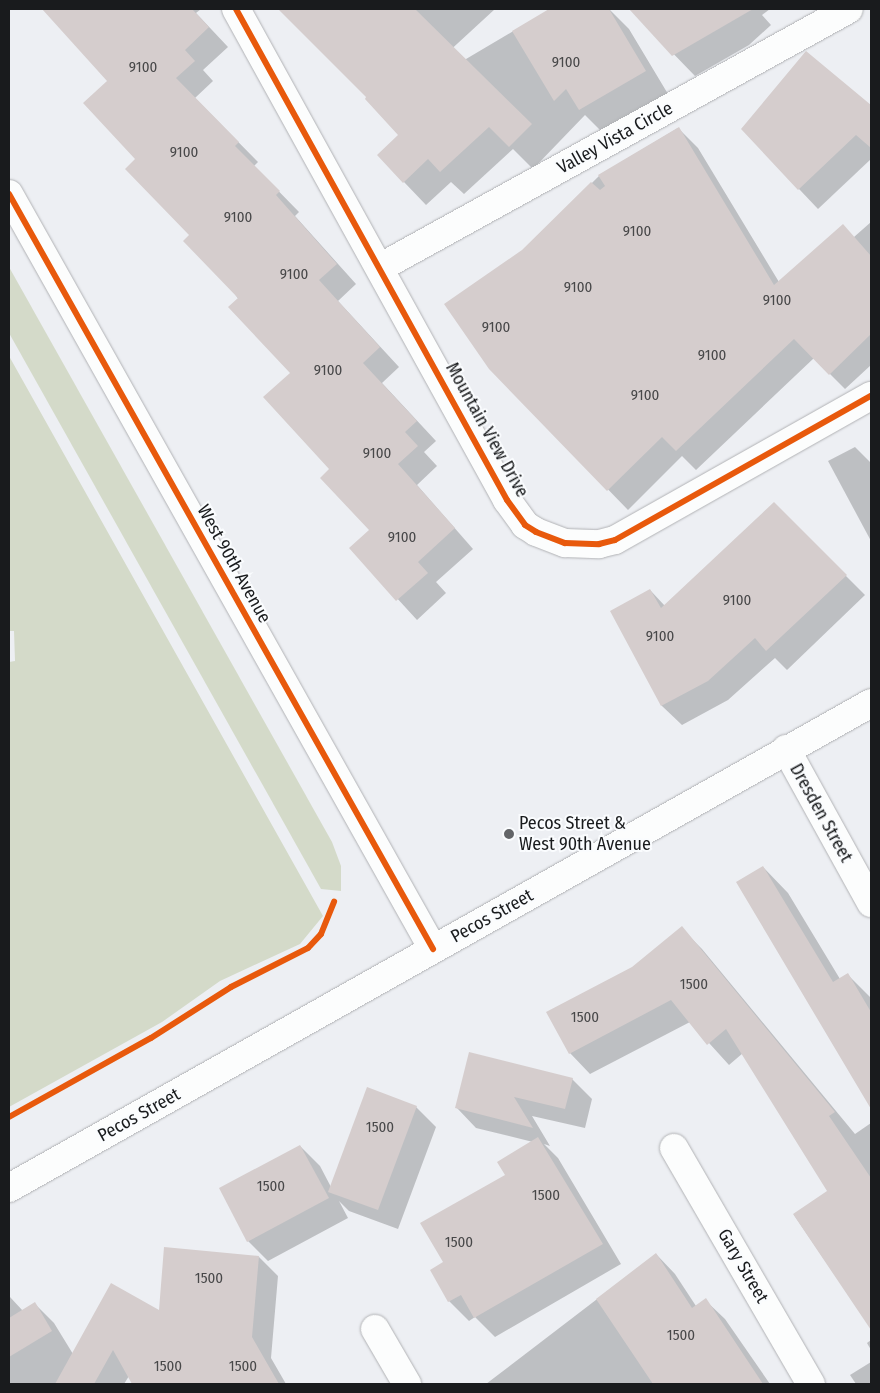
<!DOCTYPE html>
<style>
body{margin:0}
#map{position:relative;width:880px;height:1393px;overflow:hidden;background:#edeff3;font-family:"Fira Sans Condensed",sans-serif}
div>[style]{position:absolute}
.green>*{inset:0;background:#d4dac9}
.shadow>*{inset:0;background:#0003}
.building>*{inset:0;background:#d5cdcd}
.roads{filter:drop-shadow(0 0 1px #b1b2b5) drop-shadow(0 0 1px #b1b2b5)}
.minor>*{height:28px;margin:-14px;padding:0 14px;transform-origin:14px;border-radius:14px;background:#fcfdfd}
.major>*{height:28px;margin:-14px;padding:0 14px;transform-origin:14px;border-radius:14px;background:#fcfdfd}
.cycleway>*{height:6px;margin:-3px;padding:0 3px;transform-origin:3px;border-radius:3px;background:#e8590c}
.dots>*{width:14px;height:14px;translate:-50% -50%;box-sizing:border-box;border:2px solid #fafcfe;border-radius:50%}
span{translate:-50% -50%;white-space:nowrap;text-align:center;line-height:1.15;-webkit-text-stroke:4px #fafcfe;paint-order:stroke}
.number-label{font-size:15px;color:#484849}
.number-label span{-webkit-text-stroke-width:0}
.street-label{font-size:18px;color:#191b1d}
.poi-label{font-size:18px;color:#191b1d}
.left{translate:0 -50%;text-align:left}
.frame{position:absolute;inset:0;border:10px solid #191b1d;pointer-events:none}
</style>
<div id="map">
<div class="green">
<div style="clip-path:polygon(9px 267px,332px 842px,341px 866px,341px 891px,321px 889px,9px 333px)"></div>
<div style="clip-path:polygon(9px 356px,323px 916px,300px 944px,220px 981px,162px 1022px,9px 1107px,9px 662px,15px 661px,14px 631px,9px 631px)"></div>
</div>
<div class="shadow">
<div style="clip-path:polygon(55px 9px,201px 9px,196px 13px,228px 47px,203px 70px,213px 81px,195px 98px,258px 162px,254px 166px,299px 212px,295px 216px,356px 284px,338px 301px,399px 367px,382px 383px,436px 441px,424px 452px,437px 466px,417px 485px,473px 549px,436px 582px,446px 593px,417px 620px,351px 548px,371px 530px,331px 469px,292px 373px,137px 159px,109px 81px,49px 14px)"></div>
<div style="clip-path:polygon(279px 9px,495px 9px,395px 101px,549px 10px,574px 30px,603px 9px,609px 9px,629px 29px,668px 94px,602px 132px,585px 115px,533px 169px,513px 149px,464px 194px,451px 182px,426px 205px,404px 182px,400px 135px,380px 109px)"></div>
<div style="clip-path:polygon(630px 9px,770px 9px,762px 15px,771px 25px,749px 45px,695px 76px)"></div>
<div style="clip-path:polygon(806px 52px,871px 107px,871px 159px,818px 209px,742px 129px)"></div>
<div style="clip-path:polygon(678px 128px,698px 148px,779px 282px,854px 237px,871px 222px,871px 365px,845px 389px,814px 358px,696px 470px,682px 456px,628px 510px,490px 368px,523px 251px,600px 175px)"></div>
<div style="clip-path:polygon(855px 447px,871px 463px,871px 541px,828px 461px)"></div>
<div style="clip-path:polygon(774px 504px,865px 595px,787px 670px,775px 658px,728px 700px,682px 725px,662px 706px,612px 611px,650px 590px,665px 606px)"></div>
<div style="clip-path:polygon(763px 867px,788px 893px,840px 979px,847px 974px,871px 998px,871px 1095px,854px 1078px)"></div>
<div style="clip-path:polygon(681px 928px,702px 949px,855px 1134px,871px 1123px,871px 1328px,794px 1215px,829px 1191px,743px 1053px,729px 1065px,690px 1022px,590px 1074px,570px 1053px,633px 968px)"></div>
<div style="clip-path:polygon(572px 1079px,592px 1099px,585px 1128px,532px 1116px,550px 1146px,544px 1144px,558px 1158px,621px 1264px,495px 1337px,475px 1317px,469px 1321px,449px 1301px,444px 1263px,533px 1142px,476px 1128px,457px 1108px)"></div>
<div style="clip-path:polygon(416px 1107px,436px 1127px,398px 1229px,349px 1211px,339px 1201px,348px 1218px,268px 1261px,248px 1241px,300px 1146px,320px 1166px,331px 1187px)"></div>
<div style="clip-path:polygon(656px 1254px,675px 1274px,696px 1306px,705px 1300px,725px 1319px,770px 1384px,486px 1384px)"></div>
<div style="clip-path:polygon(259px 1257px,278px 1276px,271px 1358px,286px 1384px,134px 1384px,129px 1376px,124px 1384px,9px 1384px,10px 1297px,23px 1311px,35px 1304px,54px 1323px,73px 1354px,160px 1312px)"></div>
<div style="clip-path:polygon(871px 1340px,871px 1350px,867px 1343px)"></div>
<div style="clip-path:polygon(871px 1362px,871px 1384px,856px 1384px,850px 1375px)"></div>
</div>
<div class="building">
<div style="clip-path:polygon(42px 9px,192px 9px,209px 27px,185px 50px,195px 61px,176px 78px,239px 142px,235px 146px,280px 191px,276px 195px,337px 264px,319px 280px,380px 347px,363px 363px,417px 421px,405px 432px,418px 446px,398px 464px,455px 528px,418px 562px,428px 573px,396px 601px,349px 548px,369px 530px,320px 478px,329px 469px,263px 397px,290px 373px,228px 307px,238px 298px,183px 241px,189px 235px,125px 169px,135px 159px,83px 103px,107px 81px)"></div>
<div style="clip-path:polygon(278px 9px,415px 9px,532px 124px,509px 147px,489px 127px,440px 172px,428px 159px,403px 183px,377px 155px,398px 135px,365px 99px,366px 97px)"></div>
<div style="clip-path:polygon(549px 9px,609px 9px,646px 71px,579px 110px,566px 89px,554px 101px,512px 31px)"></div>
<div style="clip-path:polygon(629px 9px,753px 9px,672px 56px)"></div>
<div style="clip-path:polygon(806px 51px,871px 105px,871px 148px,856px 135px,798px 190px,741px 129px)"></div>
<div style="clip-path:polygon(679px 127px,774px 285px,843px 224px,871px 256px,871px 334px,829px 375px,794px 339px,676px 451px,662px 437px,607px 491px,489px 369px,444px 304px,522px 250px,591px 182px,600px 190px,605px 186px,598px 175px)"></div>
<div style="clip-path:polygon(774px 502px,847px 575px,766px 651px,755px 638px,708px 681px,661px 706px,610px 611px,650px 589px,661px 608px)"></div>
<div style="clip-path:polygon(763px 866px,833px 982px,848px 973px,871px 1012px,871px 1109px,736px 882px)"></div>
<div style="clip-path:polygon(682px 926px,835px 1112px,829px 1116px,871px 1178px,871px 1330px,793px 1214px,827px 1191px,726px 1029px,707px 1045px,671px 1000px,569px 1054px,546px 1012px,632px 967px)"></div>
<div style="clip-path:polygon(469px 1052px,573px 1078px,565px 1109px,514px 1097px,533px 1128px,455px 1108px)"></div>
<div style="clip-path:polygon(367px 1087px,417px 1106px,378px 1210px,328px 1192px)"></div>
<div style="clip-path:polygon(538px 1137px,603px 1244px,474px 1318px,461px 1295px,448px 1302px,430px 1270px,443px 1262px,420px 1223px,505px 1175px,497px 1162px)"></div>
<div style="clip-path:polygon(300px 1145px,329px 1198px,247px 1242px,219px 1188px)"></div>
<div style="clip-path:polygon(164px 1247px,259px 1256px,252px 1337px,279px 1384px,132px 1384px,113px 1350px,94px 1384px,55px 1384px,111px 1283px,159px 1310px)"></div>
<div style="clip-path:polygon(656px 1253px,692px 1308px,706px 1298px,763px 1384px,653px 1384px,596px 1299px)"></div>
<div style="clip-path:polygon(35px 1302px,52px 1331px,9px 1357px,9px 1318px)"></div>
</div>
<div class="roads">
<div class="minor">
<div style="left:236px;top:9px;width:561px;rotate:61.1deg"></div>
<div style="left:507px;top:500px;width:31px;rotate:54deg"></div>
<div style="left:525px;top:525px;width:13px;rotate:32deg"></div>
<div style="left:536px;top:532px;width:31px;rotate:21deg"></div>
<div style="left:565px;top:543px;width:34px;rotate:2deg"></div>
<div style="left:599px;top:544px;width:16px;rotate:-14deg"></div>
<div style="left:615px;top:540px;width:294px;rotate:-29.4deg"></div>
<div style="left:9px;top:194px;width:866px;rotate:60.68deg"></div>
<div style="left:381px;top:267px;width:534px;rotate:-28.87deg"></div>
<div style="left:786px;top:749px;width:176px;rotate:61.1deg"></div>
<div style="left:674px;top:1148px;width:273px;rotate:59.9deg"></div>
<div style="left:375px;top:1329px;width:64px;rotate:59.8deg"></div>
</div>
<div class="major">
<div style="left:9px;top:1188px;width:989px;rotate:-29.36deg"></div>
</div>
</div>
<div class="cycleway">
<div style="left:236px;top:9px;width:561px;rotate:61.1deg"></div>
<div style="left:507px;top:500px;width:31px;rotate:54deg"></div>
<div style="left:525px;top:525px;width:13px;rotate:32deg"></div>
<div style="left:536px;top:532px;width:31px;rotate:21deg"></div>
<div style="left:565px;top:543px;width:34px;rotate:2deg"></div>
<div style="left:599px;top:544px;width:16px;rotate:-14deg"></div>
<div style="left:615px;top:540px;width:294px;rotate:-29.4deg"></div>
<div style="left:9px;top:194px;width:866px;rotate:60.68deg"></div>
<div style="left:9px;top:1117px;width:162px;rotate:-29.1deg"></div>
<div style="left:151px;top:1038px;width:95px;rotate:-32.5deg"></div>
<div style="left:231px;top:987px;width:86px;rotate:-26.9deg"></div>
<div style="left:308px;top:948px;width:19px;rotate:-47deg"></div>
<div style="left:321px;top:934px;width:35px;rotate:-68deg"></div>
</div>
<div class="dots">
<div style="left:509px;top:834px;background:#636568"></div>
</div>
<div class="number-label">
<span style="left:566px;top:63px">9100</span>
<span style="left:143px;top:68px">9100</span>
<span style="left:184px;top:153px">9100</span>
<span style="left:238px;top:218px">9100</span>
<span style="left:637px;top:232px">9100</span>
<span style="left:294px;top:275px">9100</span>
<span style="left:578px;top:288px">9100</span>
<span style="left:777px;top:301px">9100</span>
<span style="left:496px;top:328px">9100</span>
<span style="left:712px;top:356px">9100</span>
<span style="left:328px;top:371px">9100</span>
<span style="left:645px;top:396px">9100</span>
<span style="left:377px;top:454px">9100</span>
<span style="left:402px;top:538px">9100</span>
<span style="left:737px;top:601px">9100</span>
<span style="left:660px;top:637px">9100</span>
<span style="left:694px;top:985px">1500</span>
<span style="left:585px;top:1018px">1500</span>
<span style="left:380px;top:1128px">1500</span>
<span style="left:271px;top:1187px">1500</span>
<span style="left:546px;top:1196px">1500</span>
<span style="left:459px;top:1243px">1500</span>
<span style="left:209px;top:1279px">1500</span>
<span style="left:681px;top:1336px">1500</span>
<span style="left:168px;top:1367px">1500</span>
<span style="left:243px;top:1367px">1500</span>
</div>
<div class="street-label">
<span style="left:615px;top:138px;rotate:-29deg">Valley Vista Circle</span>
<span style="left:487px;top:430px;rotate:61deg">Mountain View Drive</span>
<span style="left:234px;top:564px;rotate:61deg">West 90th Avenue</span>
<span style="left:821px;top:813px;rotate:61deg">Dresden Street</span>
<span style="left:492px;top:916px;rotate:-29deg">Pecos Street</span>
<span style="left:139px;top:1115px;rotate:-29deg">Pecos Street</span>
<span style="left:743px;top:1266px;rotate:60deg">Gary Street</span>
</div>
<div class="poi-label">
<span class="left" style="left:519px;top:834px">Pecos Street &amp;<br>West 90th Avenue</span>
</div>
<div class="frame"></div>
</div>
